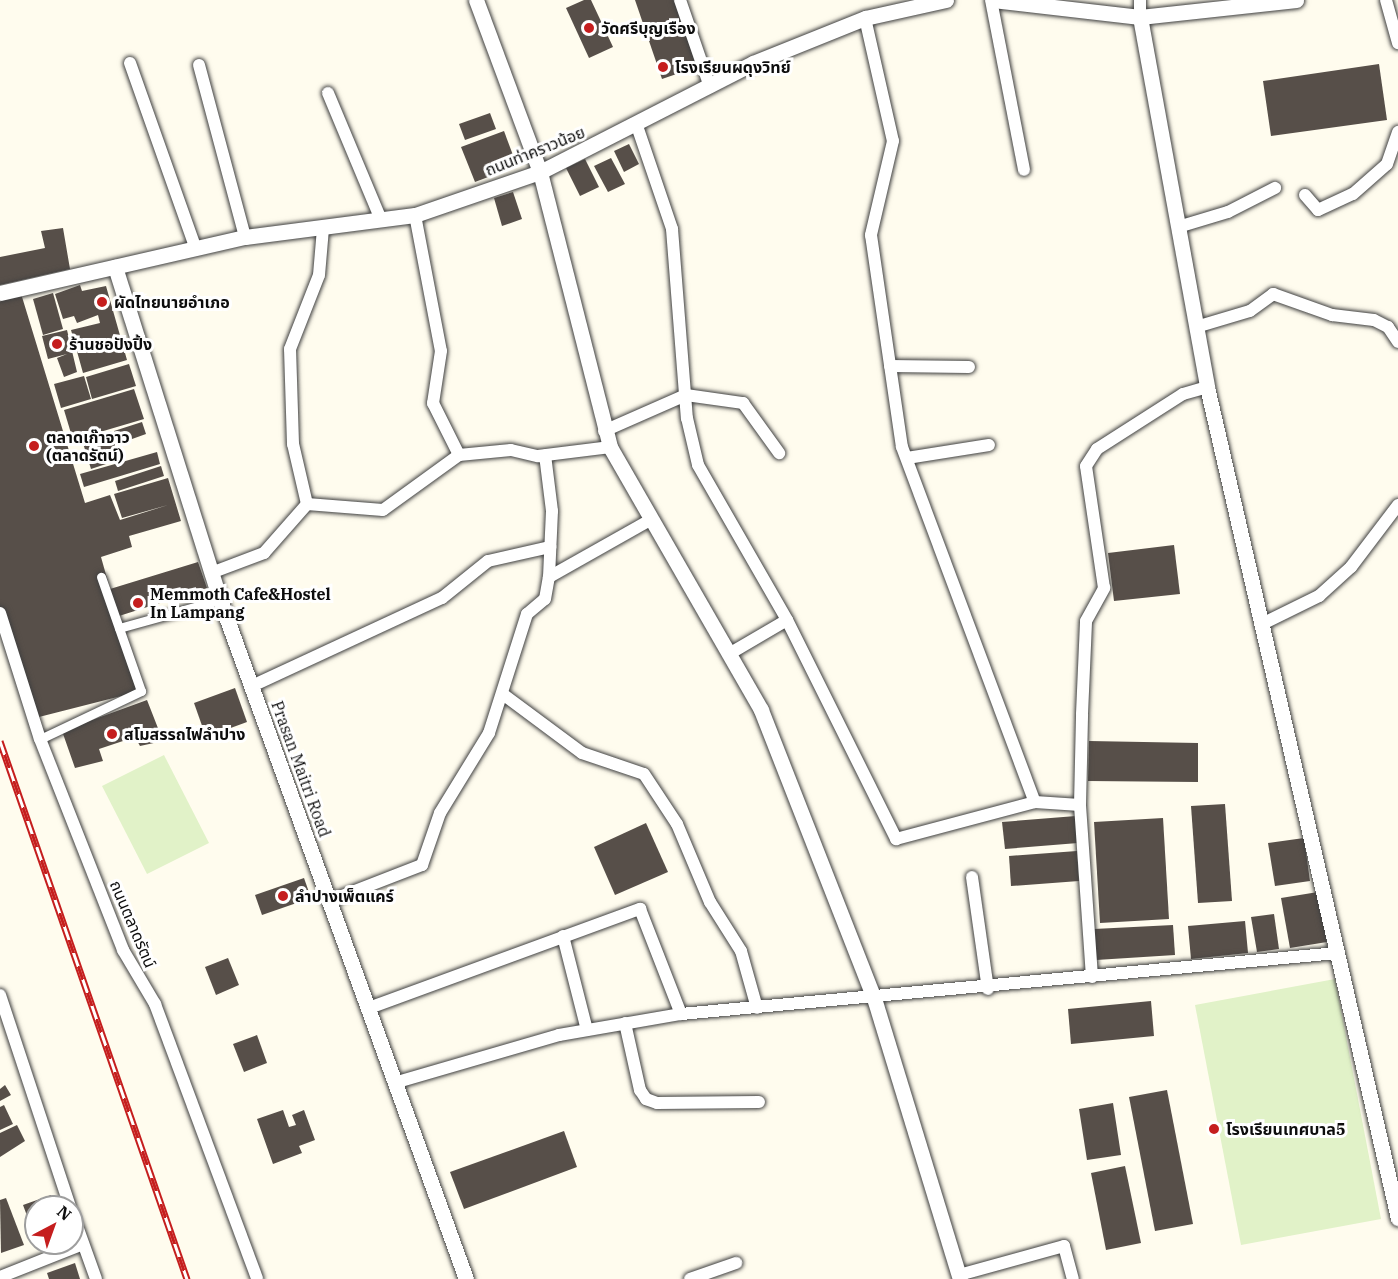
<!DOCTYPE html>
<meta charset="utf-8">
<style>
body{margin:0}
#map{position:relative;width:1398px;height:1279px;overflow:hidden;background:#fffcee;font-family:"IBM Plex Serif","Noto Sans Thai",serif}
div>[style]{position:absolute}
.pitch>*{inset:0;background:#e1f2c8}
.building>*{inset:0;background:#574f49}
.roads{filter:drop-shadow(0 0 2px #404040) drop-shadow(0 0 2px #404040)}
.pedestrian>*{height:9px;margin:-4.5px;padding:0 4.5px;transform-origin:4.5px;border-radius:4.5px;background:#fff}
.minor>*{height:12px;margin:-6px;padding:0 6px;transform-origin:6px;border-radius:6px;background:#fff}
.tertiary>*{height:15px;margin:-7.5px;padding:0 7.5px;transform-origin:7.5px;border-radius:7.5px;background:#fff}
.rail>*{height:7px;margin-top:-3.5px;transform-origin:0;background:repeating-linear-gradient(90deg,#fff 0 14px,#c51e1e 0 28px);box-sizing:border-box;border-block:2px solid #c51e1e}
.dots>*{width:16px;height:16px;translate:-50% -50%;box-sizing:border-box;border:3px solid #fff;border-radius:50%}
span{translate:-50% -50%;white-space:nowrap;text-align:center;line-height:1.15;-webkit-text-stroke:6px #fff;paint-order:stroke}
.poi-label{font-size:16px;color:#0d0d0d;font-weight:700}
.left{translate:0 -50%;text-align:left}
.street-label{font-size:16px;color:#0d0d0d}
.north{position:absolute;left:24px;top:1195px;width:60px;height:60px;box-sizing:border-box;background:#fff;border:2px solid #9e9e9e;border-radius:50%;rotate:41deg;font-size:16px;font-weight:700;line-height:24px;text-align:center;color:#0d0d0d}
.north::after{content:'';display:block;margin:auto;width:21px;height:27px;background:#c51e1e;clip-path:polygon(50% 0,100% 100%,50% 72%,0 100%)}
</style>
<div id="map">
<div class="pitch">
<div style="clip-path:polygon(164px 755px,209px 843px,147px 874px,102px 786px)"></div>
<div style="clip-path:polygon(1335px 979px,1381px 1219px,1241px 1245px,1195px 1005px)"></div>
</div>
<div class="building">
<div style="clip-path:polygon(584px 0,591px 0,613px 47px,589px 58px,566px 8px)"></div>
<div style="clip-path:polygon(635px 0,674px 0,697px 67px,662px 79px)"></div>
<div style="clip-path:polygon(1379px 64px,1387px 120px,1271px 136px,1263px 81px)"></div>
<div style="clip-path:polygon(490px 113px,496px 129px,465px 140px,459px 124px)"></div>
<div style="clip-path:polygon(504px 131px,517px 166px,475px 182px,461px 147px)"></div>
<div style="clip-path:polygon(629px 144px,639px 164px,624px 172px,614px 151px)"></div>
<div style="clip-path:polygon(611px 158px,625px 184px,608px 192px,594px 166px)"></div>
<div style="clip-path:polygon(585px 159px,599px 187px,580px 196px,566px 168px)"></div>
<div style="clip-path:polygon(513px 192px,522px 219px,502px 226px,494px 198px)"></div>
<div style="clip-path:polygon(63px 228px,70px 269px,0 285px,0 257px,45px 248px,41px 231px)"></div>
<div style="clip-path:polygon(80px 285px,82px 291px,106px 286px,127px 360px,83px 373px,71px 330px,100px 323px,98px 315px,77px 323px,74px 316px,63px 319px,55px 294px)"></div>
<div style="clip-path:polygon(19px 287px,85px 503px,110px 495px,120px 520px,168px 505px,122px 518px,114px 494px,168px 478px,181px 521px,129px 536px,132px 547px,101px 557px,110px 589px,198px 562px,207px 588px,119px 616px,141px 691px,35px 718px,0 613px,0 293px)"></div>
<div style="clip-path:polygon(53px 293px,63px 329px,43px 335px,33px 299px)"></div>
<div style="clip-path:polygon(67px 330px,77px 372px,64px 377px,57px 358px,67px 354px,48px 359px,42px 336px)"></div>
<div style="clip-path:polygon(129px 364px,136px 386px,92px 399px,86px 377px)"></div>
<div style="clip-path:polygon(84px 376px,91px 399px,61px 408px,54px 384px)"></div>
<div style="clip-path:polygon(134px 389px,144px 419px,73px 440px,64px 410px)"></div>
<div style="clip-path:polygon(142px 422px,146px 434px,118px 444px,114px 431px)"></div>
<div style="clip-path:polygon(111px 431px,121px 459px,91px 469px,82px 440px)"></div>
<div style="clip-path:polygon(157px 452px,160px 464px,84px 487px,80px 474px)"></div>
<div style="clip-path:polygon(161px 466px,164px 476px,118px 491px,115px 481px)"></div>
<div style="clip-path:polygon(1174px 545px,1180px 594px,1114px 601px,1108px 553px)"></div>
<div style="clip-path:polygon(235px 688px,247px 722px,206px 737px,194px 703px)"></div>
<div style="clip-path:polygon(147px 700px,163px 741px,140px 746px,135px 737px,99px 749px,103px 761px,75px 768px,62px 731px)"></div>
<div style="clip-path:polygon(1089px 741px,1198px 743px,1198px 782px,1088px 781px)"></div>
<div style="clip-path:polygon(1225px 804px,1232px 901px,1198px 903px,1191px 806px)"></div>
<div style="clip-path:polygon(1076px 816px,1078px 843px,1005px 849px,1002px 822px)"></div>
<div style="clip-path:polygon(1163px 818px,1169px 919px,1100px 923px,1094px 822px)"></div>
<div style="clip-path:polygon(646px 823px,668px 872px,615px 895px,594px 847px)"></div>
<div style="clip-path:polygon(1304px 838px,1310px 881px,1275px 886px,1268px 843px)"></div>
<div style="clip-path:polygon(1077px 851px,1079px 881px,1011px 886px,1009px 856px)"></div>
<div style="clip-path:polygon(304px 878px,311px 898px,262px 915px,255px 895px)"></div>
<div style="clip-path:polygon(1318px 892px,1327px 942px,1290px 948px,1281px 898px)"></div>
<div style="clip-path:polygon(1274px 914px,1279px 949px,1257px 952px,1251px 917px)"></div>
<div style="clip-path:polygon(1245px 921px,1248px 953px,1191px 959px,1188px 926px)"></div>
<div style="clip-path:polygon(1173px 925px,1175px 955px,1096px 960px,1094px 929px)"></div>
<div style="clip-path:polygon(228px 958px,239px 985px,216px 995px,205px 967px)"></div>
<div style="clip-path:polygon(1151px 1001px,1154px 1036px,1071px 1044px,1068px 1009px)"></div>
<div style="clip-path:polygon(257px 1035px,267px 1063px,244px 1072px,233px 1044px)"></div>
<div style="clip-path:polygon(5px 1085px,11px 1095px,0 1101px,0 1089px)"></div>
<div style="clip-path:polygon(1167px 1090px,1193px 1224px,1155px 1231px,1129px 1097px)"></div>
<div style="clip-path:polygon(1113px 1103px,1121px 1155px,1087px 1160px,1079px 1109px)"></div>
<div style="clip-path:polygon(4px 1105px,13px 1124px,0 1130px,0 1107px)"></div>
<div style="clip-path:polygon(283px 1110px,289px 1127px,296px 1125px,292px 1115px,304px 1110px,315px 1140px,299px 1146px,302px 1153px,273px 1164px,257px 1119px)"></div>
<div style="clip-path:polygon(17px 1125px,25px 1141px,0 1157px,0 1133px)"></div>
<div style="clip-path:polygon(564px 1131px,577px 1167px,464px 1209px,450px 1172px)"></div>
<div style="clip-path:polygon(1125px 1166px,1141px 1243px,1106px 1250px,1091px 1173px)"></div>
<div style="clip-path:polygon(51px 1195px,55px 1207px,36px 1207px,36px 1240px,23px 1205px)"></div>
<div style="clip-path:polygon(6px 1198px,24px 1245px,1px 1253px,0 1200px)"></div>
<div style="clip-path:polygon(75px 1263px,80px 1279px,49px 1279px,47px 1273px)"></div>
</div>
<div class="roads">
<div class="pedestrian">
<div style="left:119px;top:628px;width:105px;rotate:-15.5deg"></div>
<div style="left:40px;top:739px;width:112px;rotate:-25.4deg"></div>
<div style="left:141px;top:691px;width:121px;rotate:-109.3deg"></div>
</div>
<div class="minor">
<div style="left:680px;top:0;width:92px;rotate:71deg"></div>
<div style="left:991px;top:0;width:173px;rotate:79deg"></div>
<div style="left:1140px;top:0;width:17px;rotate:90deg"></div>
<div style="left:1386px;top:0;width:45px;rotate:74.4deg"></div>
<div style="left:865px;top:18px;width:126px;rotate:77.2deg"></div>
<div style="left:893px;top:141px;width:97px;rotate:103.2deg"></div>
<div style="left:871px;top:235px;width:214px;rotate:81.7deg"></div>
<div style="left:902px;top:447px;width:379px;rotate:69.5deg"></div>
<div style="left:130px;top:63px;width:195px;rotate:70.5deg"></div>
<div style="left:199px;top:65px;width:178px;rotate:75deg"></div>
<div style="left:328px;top:93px;width:138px;rotate:67.3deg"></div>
<div style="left:637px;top:126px;width:109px;rotate:71.2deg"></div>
<div style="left:672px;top:229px;width:190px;rotate:85.5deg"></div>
<div style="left:687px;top:418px;width:48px;rotate:76.8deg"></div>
<div style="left:698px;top:465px;width:179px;rotate:60.1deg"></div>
<div style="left:787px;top:620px;width:245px;rotate:63.5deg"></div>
<div style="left:896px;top:839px;width:144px;rotate:-14.9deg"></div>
<div style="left:1035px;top:802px;width:45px;rotate:3.8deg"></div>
<div style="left:1305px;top:195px;width:20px;rotate:49deg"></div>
<div style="left:1318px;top:210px;width:38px;rotate:-25deg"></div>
<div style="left:1353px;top:194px;width:45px;rotate:-41.4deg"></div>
<div style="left:1387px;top:164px;width:34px;rotate:-71deg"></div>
<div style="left:415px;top:215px;width:138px;rotate:79.2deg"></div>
<div style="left:441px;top:351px;width:53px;rotate:98.7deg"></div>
<div style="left:433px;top:403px;width:58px;rotate:63.4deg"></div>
<div style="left:1178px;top:227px;width:52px;rotate:-16.7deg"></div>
<div style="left:1228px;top:212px;width:53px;rotate:-27.1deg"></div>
<div style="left:1196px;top:327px;width:56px;rotate:-16.5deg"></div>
<div style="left:1250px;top:311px;width:29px;rotate:-36deg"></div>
<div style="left:1273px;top:294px;width:63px;rotate:19.6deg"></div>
<div style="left:1332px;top:315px;width:42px;rotate:6.8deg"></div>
<div style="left:1374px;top:320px;width:16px;rotate:27deg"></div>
<div style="left:1388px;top:327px;width:18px;rotate:56deg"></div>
<div style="left:890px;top:366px;width:79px;rotate:0.7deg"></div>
<div style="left:604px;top:431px;width:90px;rotate:-23.7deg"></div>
<div style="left:686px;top:395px;width:58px;rotate:8deg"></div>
<div style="left:743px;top:403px;width:62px;rotate:54.2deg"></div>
<div style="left:907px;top:458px;width:83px;rotate:-9deg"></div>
<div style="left:307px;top:504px;width:76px;rotate:4.5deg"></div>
<div style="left:383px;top:510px;width:94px;rotate:-35.9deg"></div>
<div style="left:459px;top:455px;width:52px;rotate:-5.5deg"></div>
<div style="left:511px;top:450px;width:28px;rotate:13deg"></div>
<div style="left:538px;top:456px;width:73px;rotate:-7.1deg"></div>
<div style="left:211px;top:573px;width:57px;rotate:-20.7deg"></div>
<div style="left:264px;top:553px;width:65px;rotate:-48.7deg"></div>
<div style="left:307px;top:504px;width:62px;rotate:-103.1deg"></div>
<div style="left:293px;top:444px;width:95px;rotate:-91.8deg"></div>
<div style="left:290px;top:349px;width:79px;rotate:-68.6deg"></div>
<div style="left:319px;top:275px;width:47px;rotate:-85.1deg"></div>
<div style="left:549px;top:577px;width:118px;rotate:-29.4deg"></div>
<div style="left:0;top:613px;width:132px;rotate:72.4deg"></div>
<div style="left:40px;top:739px;width:227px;rotate:68.5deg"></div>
<div style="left:123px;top:950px;width:63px;rotate:59.3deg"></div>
<div style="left:155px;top:1004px;width:293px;rotate:69.6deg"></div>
<div style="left:1262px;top:624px;width:64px;rotate:-26.2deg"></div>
<div style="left:1319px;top:596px;width:43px;rotate:-42.2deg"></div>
<div style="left:1351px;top:567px;width:78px;rotate:-52.8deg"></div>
<div style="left:729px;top:654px;width:67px;rotate:-30.4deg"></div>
<div style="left:252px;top:686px;width:209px;rotate:-24.9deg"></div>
<div style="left:442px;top:598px;width:59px;rotate:-38.8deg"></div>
<div style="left:488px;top:561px;width:64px;rotate:-12.7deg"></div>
<div style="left:504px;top:695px;width:97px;rotate:36.6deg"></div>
<div style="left:582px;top:753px;width:65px;rotate:18.7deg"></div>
<div style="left:644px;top:774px;width:60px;rotate:56.6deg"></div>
<div style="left:677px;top:824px;width:85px;rotate:67.1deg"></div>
<div style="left:710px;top:902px;width:58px;rotate:57.7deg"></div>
<div style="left:741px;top:951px;width:59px;rotate:74.3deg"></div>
<div style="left:972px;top:877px;width:113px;rotate:81.9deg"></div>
<div style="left:329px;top:901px;width:100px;rotate:-21.2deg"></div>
<div style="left:422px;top:865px;width:55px;rotate:-70.9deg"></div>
<div style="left:440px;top:813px;width:94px;rotate:-58.5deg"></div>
<div style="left:489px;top:733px;width:125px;rotate:-72.3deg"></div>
<div style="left:527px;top:614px;width:23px;rotate:-40deg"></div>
<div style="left:545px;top:599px;width:22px;rotate:-80deg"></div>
<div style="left:549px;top:577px;width:66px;rotate:-87.4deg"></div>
<div style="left:552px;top:511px;width:56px;rotate:-97.1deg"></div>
<div style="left:563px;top:936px;width:97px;rotate:75.7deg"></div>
<div style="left:1092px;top:977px;width:172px;rotate:-94deg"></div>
<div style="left:1080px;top:805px;width:91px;rotate:-88.7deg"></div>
<div style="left:1082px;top:714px;width:93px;rotate:-87.5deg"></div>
<div style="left:1086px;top:621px;width:38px;rotate:-61deg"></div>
<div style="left:1104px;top:588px;width:123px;rotate:-98.4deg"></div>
<div style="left:1086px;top:466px;width:20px;rotate:-57deg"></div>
<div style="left:1097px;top:449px;width:102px;rotate:-32.6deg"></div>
<div style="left:1183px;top:394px;width:25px;rotate:-16deg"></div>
<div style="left:0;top:995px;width:223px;rotate:71.7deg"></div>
<div style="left:369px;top:1008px;width:289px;rotate:-20.1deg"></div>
<div style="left:640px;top:909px;width:113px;rotate:68.7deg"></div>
<div style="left:625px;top:1023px;width:69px;rotate:77.4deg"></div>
<div style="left:640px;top:1090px;width:11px;rotate:56deg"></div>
<div style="left:646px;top:1099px;width:12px;rotate:20deg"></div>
<div style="left:657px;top:1103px;width:102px;rotate:-0.6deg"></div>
<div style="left:394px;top:1083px;width:172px;rotate:-16.2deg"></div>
<div style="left:559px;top:1035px;width:124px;rotate:-9.8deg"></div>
<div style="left:681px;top:1014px;width:659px;rotate:-5.31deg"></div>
<div style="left:72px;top:1212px;width:71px;rotate:70.3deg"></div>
<div style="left:959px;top:1275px;width:109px;rotate:-15.4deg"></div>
<div style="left:1064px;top:1246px;width:34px;rotate:75deg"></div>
<div style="left:0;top:1277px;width:89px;rotate:-21.7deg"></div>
<div style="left:690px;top:1279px;width:49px;rotate:-19.2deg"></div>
</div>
<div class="tertiary">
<div style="left:476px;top:0;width:184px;rotate:69.6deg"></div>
<div style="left:540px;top:172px;width:284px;rotate:75.7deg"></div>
<div style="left:610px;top:447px;width:303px;rotate:60.1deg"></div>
<div style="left:761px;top:710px;width:309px;rotate:68.6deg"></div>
<div style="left:874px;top:998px;width:294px;rotate:73deg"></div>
<div style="left:993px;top:0;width:148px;rotate:6.6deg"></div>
<div style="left:1140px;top:17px;width:157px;rotate:-6.2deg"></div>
<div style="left:1140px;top:17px;width:376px;rotate:79.7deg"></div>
<div style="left:1207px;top:387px;width:853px;rotate:77.06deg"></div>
<div style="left:115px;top:267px;width:349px;rotate:72.5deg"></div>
<div style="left:220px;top:600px;width:722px;rotate:70.08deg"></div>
<div style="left:0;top:293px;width:251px;rotate:-12.9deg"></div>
<div style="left:245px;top:237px;width:171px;rotate:-7.4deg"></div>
<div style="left:415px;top:215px;width:132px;rotate:-19deg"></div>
<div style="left:540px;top:172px;width:239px;rotate:-27.1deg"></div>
<div style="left:753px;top:63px;width:121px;rotate:-21.9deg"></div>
<div style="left:865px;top:18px;width:83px;rotate:-12.5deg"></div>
</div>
</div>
<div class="rail">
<div style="left:0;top:741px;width:570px;rotate:70.83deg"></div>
</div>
<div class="dots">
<div style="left:589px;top:28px;background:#c51e1e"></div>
<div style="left:663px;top:67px;background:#c51e1e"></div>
<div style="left:102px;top:302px;background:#c51e1e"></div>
<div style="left:57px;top:344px;background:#c51e1e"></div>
<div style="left:34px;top:446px;background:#c51e1e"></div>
<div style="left:138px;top:603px;background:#c51e1e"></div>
<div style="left:112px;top:734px;background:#c51e1e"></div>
<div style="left:283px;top:896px;background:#c51e1e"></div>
<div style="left:1214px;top:1129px;background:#c51e1e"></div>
</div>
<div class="poi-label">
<span class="left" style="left:601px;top:28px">วัดศรีบุญเรือง</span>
<span class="left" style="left:675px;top:67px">โรงเรียนผดุงวิทย์</span>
<span class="left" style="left:114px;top:302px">ผัดไทยนายอำเภอ</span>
<span class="left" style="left:69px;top:344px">ร้านชอปังปิ้ง</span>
<span class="left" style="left:46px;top:446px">ตลาดเก๊าจาว<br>(ตลาดรัตน์)</span>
<span class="left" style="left:150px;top:603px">Memmoth Cafe&amp;Hostel<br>In Lampang</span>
<span class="left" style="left:124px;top:734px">สโมสรรถไฟลำปาง</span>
<span class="left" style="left:295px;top:896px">ลำปางเพ็ตแคร์</span>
<span class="left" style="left:1226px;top:1129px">โรงเรียนเทศบาล5</span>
</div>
<div class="street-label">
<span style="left:535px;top:151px;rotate:-22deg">ถนนท่าคราวน้อย</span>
<span style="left:301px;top:769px;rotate:70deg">Prasan Maitri Road</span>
<span style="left:133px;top:924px;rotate:67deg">ถนนตลาดรัตน์</span>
</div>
<div class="north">N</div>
</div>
